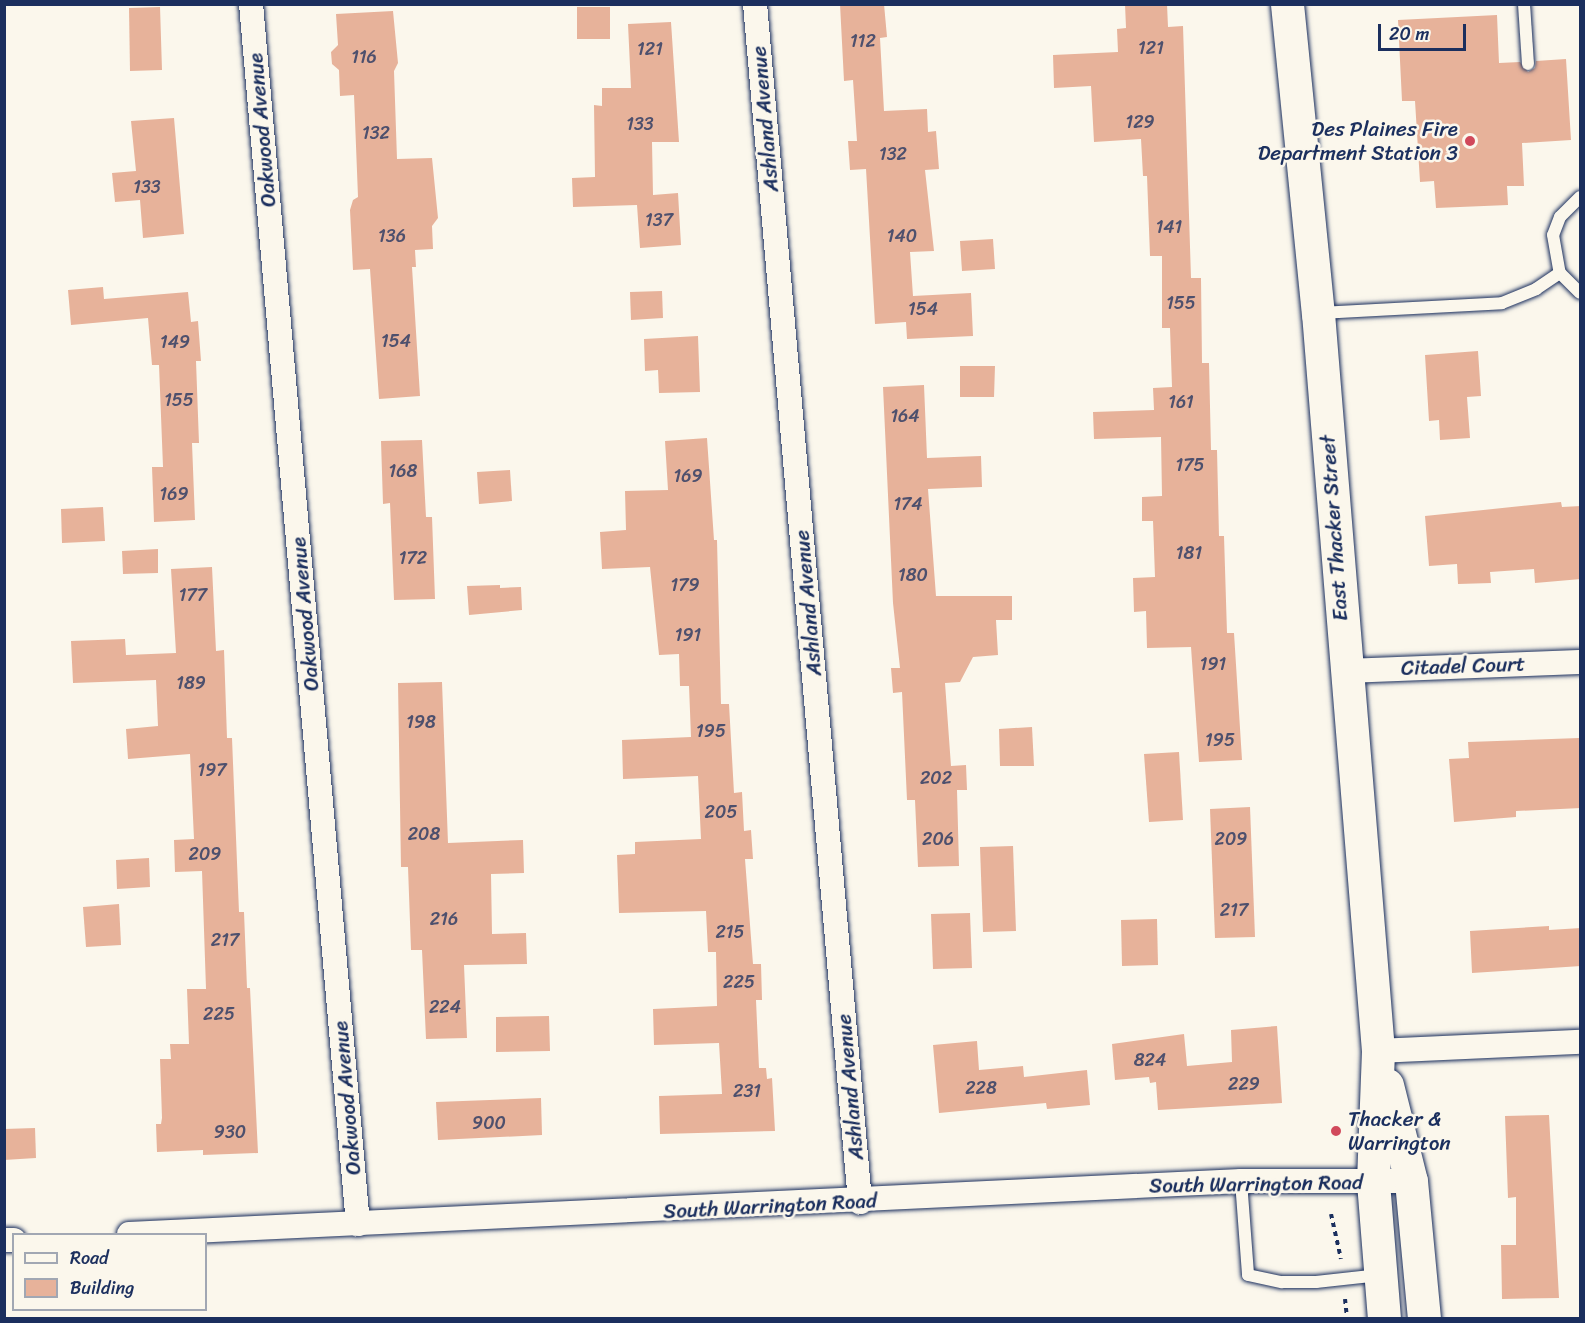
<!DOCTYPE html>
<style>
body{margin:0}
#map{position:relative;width:1585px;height:1323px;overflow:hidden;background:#fbf7ec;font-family:Sriracha,sans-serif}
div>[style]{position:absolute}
.building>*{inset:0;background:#e7b29a}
.path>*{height:4px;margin-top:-2px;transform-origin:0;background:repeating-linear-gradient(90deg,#1b2f5e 0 4.5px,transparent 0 9px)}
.roads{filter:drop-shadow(0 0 2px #1b2f5e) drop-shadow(0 0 2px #1b2f5e)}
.service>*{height:12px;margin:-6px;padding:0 6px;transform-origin:6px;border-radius:6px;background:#fbf7ec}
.minor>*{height:24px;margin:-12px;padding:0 12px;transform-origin:12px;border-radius:12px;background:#fbf7ec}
.secondary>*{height:33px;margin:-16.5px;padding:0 16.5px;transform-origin:16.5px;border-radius:16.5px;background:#fbf7ec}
.dots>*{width:16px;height:16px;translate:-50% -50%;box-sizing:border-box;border:3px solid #fbf7ec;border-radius:50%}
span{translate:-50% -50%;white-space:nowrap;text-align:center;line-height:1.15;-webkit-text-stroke:5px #fbf7ec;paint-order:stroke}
.number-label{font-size:18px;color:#4e506d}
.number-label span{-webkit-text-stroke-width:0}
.street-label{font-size:21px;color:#1b2f5e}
.poi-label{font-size:21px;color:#1b2f5e}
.right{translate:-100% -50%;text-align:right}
.left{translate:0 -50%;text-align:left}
.frame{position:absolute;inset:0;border:6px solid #1b2f5e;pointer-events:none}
.legend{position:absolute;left:12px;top:1233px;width:195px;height:78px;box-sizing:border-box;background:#fbf7ec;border:2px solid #a1a7b3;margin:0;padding:8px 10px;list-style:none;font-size:18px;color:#1b2f5e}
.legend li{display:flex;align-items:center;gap:12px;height:30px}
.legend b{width:30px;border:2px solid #a1a7b3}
.scale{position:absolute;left:1378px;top:24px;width:88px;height:27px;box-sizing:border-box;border:3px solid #1b2f5e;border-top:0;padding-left:8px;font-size:18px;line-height:21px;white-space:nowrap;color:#1b2f5e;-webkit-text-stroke:4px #fbf7ec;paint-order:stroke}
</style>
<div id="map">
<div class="building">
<div style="clip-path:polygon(840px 4px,884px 4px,887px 37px,880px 38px,884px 111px,927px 109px,928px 132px,936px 131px,939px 169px,925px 170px,934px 251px,910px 252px,913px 296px,971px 293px,973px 336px,907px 339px,906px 322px,875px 324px,866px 169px,850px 170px,848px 141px,857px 141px,853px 80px,844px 81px)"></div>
<div style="clip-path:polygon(1125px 4px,1167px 4px,1168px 27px,1183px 26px,1191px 278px,1201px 278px,1202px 363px,1209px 363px,1211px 450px,1217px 450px,1219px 536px,1224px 536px,1227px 633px,1234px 633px,1242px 760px,1199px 762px,1191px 647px,1147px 648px,1146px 611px,1134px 612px,1133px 578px,1155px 577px,1153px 521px,1142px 521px,1142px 497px,1162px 496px,1161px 437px,1094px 439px,1093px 412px,1154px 410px,1153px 388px,1172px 387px,1170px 328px,1162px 328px,1162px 256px,1150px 256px,1147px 176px,1143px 176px,1141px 139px,1094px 142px,1091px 86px,1054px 88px,1053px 55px,1118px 52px,1117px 29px,1126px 28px)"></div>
<div style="clip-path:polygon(160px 7px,162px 70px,130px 71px,129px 8px)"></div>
<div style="clip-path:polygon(577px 7px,610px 7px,610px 39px,577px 39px)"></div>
<div style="clip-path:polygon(393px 11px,398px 63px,394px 71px,397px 159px,432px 158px,438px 218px,432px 226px,433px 249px,415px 250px,416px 267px,412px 267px,420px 396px,379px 399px,370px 269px,353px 270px,350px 210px,353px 200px,358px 197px,354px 95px,340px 96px,339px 70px,332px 64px,331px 52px,338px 45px,336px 14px)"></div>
<div style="clip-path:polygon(1497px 15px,1499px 63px,1520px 62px,1528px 72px,1535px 68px,1536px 61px,1566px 59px,1571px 140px,1522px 143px,1524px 186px,1507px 186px,1508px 205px,1436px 208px,1434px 181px,1420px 182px,1415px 101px,1402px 101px,1398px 20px)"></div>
<div style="clip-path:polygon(671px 22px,679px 142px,652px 142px,653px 195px,678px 193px,681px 245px,640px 248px,637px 205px,573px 207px,572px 178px,595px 177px,594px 105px,602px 106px,602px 88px,631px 88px,628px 24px)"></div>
<div style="clip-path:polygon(174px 118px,184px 234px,143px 238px,140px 200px,115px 202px,112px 173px,136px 171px,131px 121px)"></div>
<div style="clip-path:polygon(993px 239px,995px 269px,962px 271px,960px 241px)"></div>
<div style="clip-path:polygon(103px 287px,104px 299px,188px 292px,191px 322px,198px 321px,201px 361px,196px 361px,199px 443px,192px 443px,195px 520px,154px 522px,152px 467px,163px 467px,159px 365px,152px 365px,148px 318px,71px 325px,68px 290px)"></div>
<div style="clip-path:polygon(662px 291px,663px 318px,631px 320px,630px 292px)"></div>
<div style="clip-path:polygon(698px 336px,700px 392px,659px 393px,658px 370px,645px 371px,644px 339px)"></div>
<div style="clip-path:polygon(1478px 351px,1481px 396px,1467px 397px,1470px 438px,1440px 440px,1439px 420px,1429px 421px,1425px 355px)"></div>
<div style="clip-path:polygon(960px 366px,995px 366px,994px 397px,960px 397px)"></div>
<div style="clip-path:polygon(924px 385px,927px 458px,981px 456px,982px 487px,928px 489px,936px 596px,1012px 596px,1012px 620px,996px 620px,998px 655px,973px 657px,960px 682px,945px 683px,951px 766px,966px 765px,967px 790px,957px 790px,959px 866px,918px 867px,915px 800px,907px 800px,902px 692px,893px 693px,891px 668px,900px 668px,893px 603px,883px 387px)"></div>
<div style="clip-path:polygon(707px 438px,714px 540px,717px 540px,721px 704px,729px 704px,734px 793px,742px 792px,744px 831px,751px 830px,753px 859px,745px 859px,753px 964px,761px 964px,762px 1000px,756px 1000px,759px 1068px,766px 1068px,767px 1079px,772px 1078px,775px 1131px,660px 1134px,659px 1096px,722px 1094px,719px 1043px,654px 1045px,653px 1009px,717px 1006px,716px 952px,708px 952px,706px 911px,619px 913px,617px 855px,635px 854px,635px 842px,701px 839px,698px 776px,623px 779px,622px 740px,691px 737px,689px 686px,680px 686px,679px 654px,659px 655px,650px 567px,602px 569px,600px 532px,626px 530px,625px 491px,668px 490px,665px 441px)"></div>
<div style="clip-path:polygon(422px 440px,426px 517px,432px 517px,435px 599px,394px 600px,390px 503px,383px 504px,381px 441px)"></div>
<div style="clip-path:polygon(510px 470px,512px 501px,479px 504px,477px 472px)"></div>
<div style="clip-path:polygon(1561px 502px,1562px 507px,1581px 506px,1581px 579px,1535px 583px,1534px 569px,1490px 572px,1491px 583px,1458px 584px,1457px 564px,1429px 566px,1425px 516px)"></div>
<div style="clip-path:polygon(103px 507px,105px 541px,62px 543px,61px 509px)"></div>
<div style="clip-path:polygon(158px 549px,158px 573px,123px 574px,122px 551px)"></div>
<div style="clip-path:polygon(212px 567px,216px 651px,224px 650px,227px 738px,232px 738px,239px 912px,244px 912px,247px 988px,250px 988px,258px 1153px,203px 1155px,203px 1150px,157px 1152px,156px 1124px,161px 1124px,162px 1118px,160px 1059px,171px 1059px,170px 1044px,189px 1044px,187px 989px,206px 989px,202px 871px,175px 872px,174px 840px,194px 839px,190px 754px,128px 759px,126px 729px,158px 726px,156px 680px,73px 683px,71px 641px,125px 639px,126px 655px,176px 653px,171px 569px)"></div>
<div style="clip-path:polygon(500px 585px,500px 588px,521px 587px,522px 610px,469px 615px,467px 586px)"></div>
<div style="clip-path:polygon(442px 682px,448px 843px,523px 840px,524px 873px,491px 874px,492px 934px,526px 933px,527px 964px,464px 965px,467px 1038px,426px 1039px,422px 950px,411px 950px,408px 867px,401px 867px,398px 683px)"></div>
<div style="clip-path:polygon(1032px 727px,1034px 766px,1000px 766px,999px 729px)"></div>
<div style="clip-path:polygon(1579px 738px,1581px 808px,1516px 811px,1516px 817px,1454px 822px,1449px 759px,1469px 758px,1468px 742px)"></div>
<div style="clip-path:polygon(1179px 752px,1183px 820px,1149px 822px,1144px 754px)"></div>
<div style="clip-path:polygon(1250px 807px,1255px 937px,1215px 938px,1210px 809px)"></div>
<div style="clip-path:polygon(1013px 846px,1016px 931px,983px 932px,980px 847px)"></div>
<div style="clip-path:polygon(149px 858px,150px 887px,117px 889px,116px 860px)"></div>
<div style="clip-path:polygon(119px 904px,121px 945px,86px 947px,83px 907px)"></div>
<div style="clip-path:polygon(970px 913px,972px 968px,933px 969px,931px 914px)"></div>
<div style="clip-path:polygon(1157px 919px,1158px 965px,1122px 966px,1121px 920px)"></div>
<div style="clip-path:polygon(1549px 926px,1549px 930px,1581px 928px,1581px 966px,1472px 973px,1470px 931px)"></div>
<div style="clip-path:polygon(549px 1016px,550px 1051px,496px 1052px,496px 1017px)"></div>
<div style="clip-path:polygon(1277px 1026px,1282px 1103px,1158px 1110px,1156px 1082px,1150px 1083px,1149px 1077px,1115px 1080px,1112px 1044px,1184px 1034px,1187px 1066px,1232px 1062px,1231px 1030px)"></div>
<div style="clip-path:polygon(977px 1041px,979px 1070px,1023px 1066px,1024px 1077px,1087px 1070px,1090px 1105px,1047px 1109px,1046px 1103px,939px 1113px,933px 1045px)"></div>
<div style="clip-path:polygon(541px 1098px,542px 1135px,438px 1140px,436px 1102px)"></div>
<div style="clip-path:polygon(1549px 1115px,1559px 1298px,1502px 1299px,1501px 1245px,1516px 1245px,1516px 1197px,1508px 1198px,1505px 1116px)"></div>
<div style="clip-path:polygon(35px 1128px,36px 1158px,4px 1160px,4px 1129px)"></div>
</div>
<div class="path">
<div style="left:1331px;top:1214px;width:46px;rotate:77.5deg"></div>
<div style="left:1345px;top:1299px;width:19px;rotate:84deg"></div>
</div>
<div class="roads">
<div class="service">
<div style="left:1524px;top:4px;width:60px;rotate:86.2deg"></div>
<div style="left:1580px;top:197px;width:28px;rotate:135deg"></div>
<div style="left:1560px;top:217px;width:19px;rotate:111deg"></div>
<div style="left:1553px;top:235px;width:39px;rotate:80deg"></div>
<div style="left:1560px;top:273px;width:28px;rotate:45deg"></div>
<div style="left:1320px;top:313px;width:182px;rotate:-3.1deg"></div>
<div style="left:1502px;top:303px;width:37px;rotate:-22deg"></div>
<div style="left:1536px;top:289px;width:29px;rotate:-34deg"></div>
<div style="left:1241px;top:1181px;width:94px;rotate:85.7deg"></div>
<div style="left:1248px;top:1275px;width:35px;rotate:12deg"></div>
<div style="left:1282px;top:1282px;width:34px"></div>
<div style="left:1316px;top:1282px;width:64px;rotate:-6.2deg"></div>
</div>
<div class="minor">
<div style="left:251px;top:4px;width:1225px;rotate:84.99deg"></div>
<div style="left:755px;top:4px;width:1203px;rotate:84.99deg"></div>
<div style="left:1345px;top:671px;width:235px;rotate:-2.2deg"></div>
<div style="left:1378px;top:1051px;width:202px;rotate:-2.6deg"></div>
<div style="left:129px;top:1234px;width:1113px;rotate:-2.73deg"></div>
<div style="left:1241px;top:1181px;width:170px"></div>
<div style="left:4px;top:1240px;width:10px"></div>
</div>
<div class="secondary">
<div style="left:1287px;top:4px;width:311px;rotate:84.3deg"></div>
<div style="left:1318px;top:313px;width:740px;rotate:85.35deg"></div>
<div style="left:1378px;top:1051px;width:131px;rotate:92.2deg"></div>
<div style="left:1373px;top:1182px;width:136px;rotate:85.4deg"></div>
<div style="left:1387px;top:1085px;width:99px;rotate:76deg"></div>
<div style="left:1411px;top:1181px;width:138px;rotate:84.6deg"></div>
</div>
</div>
<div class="dots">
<div style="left:1470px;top:141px;background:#d1495b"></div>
<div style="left:1336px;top:1131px;background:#d1495b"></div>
</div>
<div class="number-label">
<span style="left:863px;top:41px">112</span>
<span style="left:1151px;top:48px">121</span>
<span style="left:650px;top:49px">121</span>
<span style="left:364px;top:57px">116</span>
<span style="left:1140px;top:122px">129</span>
<span style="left:640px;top:124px">133</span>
<span style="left:376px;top:133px">132</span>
<span style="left:893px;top:154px">132</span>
<span style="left:147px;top:187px">133</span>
<span style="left:659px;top:220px">137</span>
<span style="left:1169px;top:227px">141</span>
<span style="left:392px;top:236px">136</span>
<span style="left:902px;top:236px">140</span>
<span style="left:1181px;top:303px">155</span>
<span style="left:923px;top:309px">154</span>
<span style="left:396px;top:341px">154</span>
<span style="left:175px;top:342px">149</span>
<span style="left:179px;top:400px">155</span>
<span style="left:1181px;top:402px">161</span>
<span style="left:905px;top:416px">164</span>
<span style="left:1190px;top:465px">175</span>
<span style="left:403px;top:471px">168</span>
<span style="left:688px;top:476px">169</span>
<span style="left:174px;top:494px">169</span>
<span style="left:908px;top:504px">174</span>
<span style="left:1189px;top:553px">181</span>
<span style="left:413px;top:558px">172</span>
<span style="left:913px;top:575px">180</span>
<span style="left:685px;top:585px">179</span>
<span style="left:193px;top:595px">177</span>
<span style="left:688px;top:635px">191</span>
<span style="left:1213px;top:664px">191</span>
<span style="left:191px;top:683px">189</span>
<span style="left:421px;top:722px">198</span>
<span style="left:711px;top:731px">195</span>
<span style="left:1220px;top:740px">195</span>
<span style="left:212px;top:770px">197</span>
<span style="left:936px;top:778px">202</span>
<span style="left:721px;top:812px">205</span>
<span style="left:424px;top:834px">208</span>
<span style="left:938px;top:839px">206</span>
<span style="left:1231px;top:839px">209</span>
<span style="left:205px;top:854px">209</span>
<span style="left:1234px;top:910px">217</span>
<span style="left:444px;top:919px">216</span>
<span style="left:730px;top:932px">215</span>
<span style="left:225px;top:940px">217</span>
<span style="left:739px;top:982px">225</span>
<span style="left:445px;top:1007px">224</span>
<span style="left:219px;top:1014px">225</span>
<span style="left:1150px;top:1060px">824</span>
<span style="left:1244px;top:1084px">229</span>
<span style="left:981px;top:1088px">228</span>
<span style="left:747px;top:1091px">231</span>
<span style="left:489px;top:1123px">900</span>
<span style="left:230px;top:1132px">930</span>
</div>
<div class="street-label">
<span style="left:765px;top:119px;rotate:-95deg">Ashland Avenue</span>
<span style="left:262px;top:130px;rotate:-95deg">Oakwood Avenue</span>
<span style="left:1334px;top:528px;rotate:-94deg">East Thacker Street</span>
<span style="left:808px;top:603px;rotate:-95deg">Ashland Avenue</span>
<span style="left:305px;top:614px;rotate:-95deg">Oakwood Avenue</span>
<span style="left:1463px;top:666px;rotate:-2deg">Citadel Court</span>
<span style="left:850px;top:1087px;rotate:-95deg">Ashland Avenue</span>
<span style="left:347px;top:1098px;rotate:-95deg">Oakwood Avenue</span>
<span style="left:1256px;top:1184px;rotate:-1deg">South Warrington Road</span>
<span style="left:770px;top:1206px;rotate:-3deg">South Warrington Road</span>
</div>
<div class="poi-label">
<span class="right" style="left:1458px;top:141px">Des Plaines Fire<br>Department Station 3</span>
<span class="left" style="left:1348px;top:1131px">Thacker &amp;<br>Warrington</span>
</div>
<div class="frame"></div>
<ul class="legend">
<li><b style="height:8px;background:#fbf7ec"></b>Road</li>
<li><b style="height:16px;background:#e7b29a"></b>Building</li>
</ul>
<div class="scale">20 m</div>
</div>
